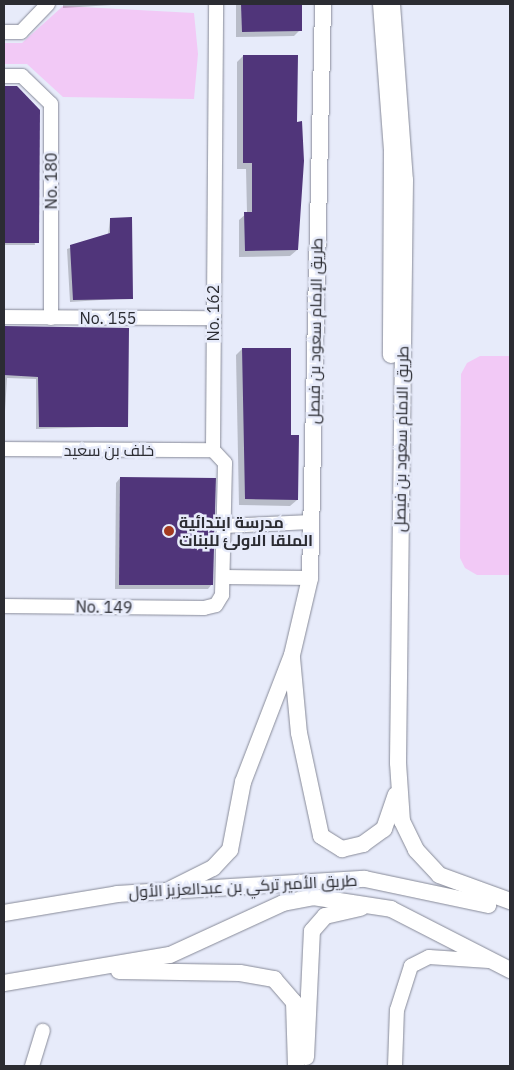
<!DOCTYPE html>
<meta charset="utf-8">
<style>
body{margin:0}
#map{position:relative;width:514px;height:1070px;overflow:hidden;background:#e7ebfa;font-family:"IBM Plex Sans",Cairo,sans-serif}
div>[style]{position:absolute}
.green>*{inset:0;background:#f2c9f6}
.shadow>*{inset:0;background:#0003}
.building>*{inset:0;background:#50357a}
.roads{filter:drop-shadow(0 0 1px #878a98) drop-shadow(0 0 1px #878a98)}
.minor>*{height:14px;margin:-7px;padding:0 7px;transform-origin:7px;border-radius:7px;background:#fff}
.major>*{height:16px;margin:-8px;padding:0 8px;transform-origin:8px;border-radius:8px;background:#fff}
.dots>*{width:14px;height:14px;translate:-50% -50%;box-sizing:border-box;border:2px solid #e7ebfa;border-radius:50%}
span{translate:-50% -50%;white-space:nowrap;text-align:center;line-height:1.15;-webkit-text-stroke:5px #e7ebfa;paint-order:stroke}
.street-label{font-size:16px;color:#2b2c32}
.poi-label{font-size:16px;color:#2b2c32;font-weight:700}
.left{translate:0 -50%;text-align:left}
.frame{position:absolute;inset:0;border:5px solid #2b2c32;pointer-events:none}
</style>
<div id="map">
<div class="green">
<div style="clip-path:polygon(63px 6px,194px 13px,198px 54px,194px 99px,63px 97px,27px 64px,4px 64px,4px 43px,22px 43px)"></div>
<div style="clip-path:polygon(480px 356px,510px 356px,510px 575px,477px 575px,465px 568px,460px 558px,461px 374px,467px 363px)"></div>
</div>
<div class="shadow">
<div style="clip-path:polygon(63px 4px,128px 4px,63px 8px)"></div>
<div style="clip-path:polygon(236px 4px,300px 4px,300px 30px,294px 36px,236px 37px)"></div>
<div style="clip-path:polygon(243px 56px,295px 123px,297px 250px,290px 256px,239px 257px,239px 220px,247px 213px,246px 169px,237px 169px,237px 62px)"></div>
<div style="clip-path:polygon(4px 87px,16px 87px,35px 245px,4px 245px)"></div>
<div style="clip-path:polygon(110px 219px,131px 298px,70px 302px,67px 249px,108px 235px)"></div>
<div style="clip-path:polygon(4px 328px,128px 329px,127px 426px,36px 429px,36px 379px,7px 378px,4px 428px)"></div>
<div style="clip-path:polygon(242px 349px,290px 436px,297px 500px,290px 506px,239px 505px,236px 355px)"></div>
<div style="clip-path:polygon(120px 478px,212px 584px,208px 589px,115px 589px,116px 483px)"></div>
</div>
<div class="building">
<div style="clip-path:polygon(241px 4px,302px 4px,302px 31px,242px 32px)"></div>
<div style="clip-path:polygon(243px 55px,298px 55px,297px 122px,302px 121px,304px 161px,298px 250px,245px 251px,244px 212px,252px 212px,252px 163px,243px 163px)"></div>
<div style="clip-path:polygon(4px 86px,17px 86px,40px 110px,39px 243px,4px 243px)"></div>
<div style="clip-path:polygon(132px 217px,133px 299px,73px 300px,70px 245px,110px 233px,110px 218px)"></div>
<div style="clip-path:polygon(4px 326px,129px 328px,128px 427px,39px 427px,38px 377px,4px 375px)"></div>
<div style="clip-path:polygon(242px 348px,291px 348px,291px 435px,299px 435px,298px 500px,245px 499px)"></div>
<div style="clip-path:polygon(120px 477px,216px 478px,213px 585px,119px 585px)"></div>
</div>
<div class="roads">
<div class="minor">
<div style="left:4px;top:32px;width:17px"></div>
<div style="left:21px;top:32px;width:39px;rotate:-46deg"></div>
<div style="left:4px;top:76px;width:18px"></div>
<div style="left:22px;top:76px;width:40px;rotate:44deg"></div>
<div style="left:51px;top:104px;width:214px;rotate:90deg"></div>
<div style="left:4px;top:317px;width:209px;rotate:0.3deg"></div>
<div style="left:4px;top:449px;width:209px;rotate:0.3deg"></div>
<div style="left:224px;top:526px;width:87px;rotate:-2.6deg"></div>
<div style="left:224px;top:577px;width:86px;rotate:0.7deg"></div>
<div style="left:4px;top:606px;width:200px;rotate:0.6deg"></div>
<div style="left:204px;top:608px;width:12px;rotate:-14deg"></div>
<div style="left:216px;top:605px;width:12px;rotate:-59deg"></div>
<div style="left:222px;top:595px;width:132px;rotate:-88.7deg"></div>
<div style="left:225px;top:463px;width:18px;rotate:-133deg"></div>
<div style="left:213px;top:450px;width:446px;rotate:-89.6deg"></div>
<div style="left:32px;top:1066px;width:37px;rotate:-73deg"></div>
<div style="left:395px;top:1066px;width:56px;rotate:-88deg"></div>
<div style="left:397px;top:1010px;width:46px;rotate:-72.3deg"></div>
<div style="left:411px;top:966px;width:20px;rotate:-27deg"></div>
<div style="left:429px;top:957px;width:60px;rotate:3.8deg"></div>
</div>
<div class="major">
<div style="left:381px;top:4px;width:145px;rotate:85.7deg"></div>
<div style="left:392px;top:149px;width:206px;rotate:90.3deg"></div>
<div style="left:392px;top:4px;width:176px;rotate:85.8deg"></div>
<div style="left:405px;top:180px;width:583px;rotate:90.69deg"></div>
<div style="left:398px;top:763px;width:58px;rotate:86.1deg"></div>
<div style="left:402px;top:821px;width:32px;rotate:64deg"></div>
<div style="left:416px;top:850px;width:34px;rotate:47deg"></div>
<div style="left:439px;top:875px;width:76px;rotate:20.1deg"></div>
<div style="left:292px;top:658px;width:75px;rotate:84.7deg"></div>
<div style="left:299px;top:733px;width:105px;rotate:77.9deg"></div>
<div style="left:321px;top:836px;width:25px;rotate:32deg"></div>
<div style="left:342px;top:849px;width:22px;rotate:-13deg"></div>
<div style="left:363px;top:844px;width:26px;rotate:-36deg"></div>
<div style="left:384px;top:829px;width:36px;rotate:-71deg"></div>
<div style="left:171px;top:889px;width:47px;rotate:-26.6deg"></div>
<div style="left:213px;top:868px;width:25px;rotate:-47deg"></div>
<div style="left:230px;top:850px;width:69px;rotate:-79.2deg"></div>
<div style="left:243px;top:782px;width:136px;rotate:-68.9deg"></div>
<div style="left:292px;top:655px;width:79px;rotate:-76.8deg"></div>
<div style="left:310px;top:578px;width:574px;rotate:-88.7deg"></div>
<div style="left:4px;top:913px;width:115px;rotate:-9.5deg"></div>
<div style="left:117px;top:894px;width:248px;rotate:-3.5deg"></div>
<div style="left:365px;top:879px;width:126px;rotate:11.9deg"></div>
<div style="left:119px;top:971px;width:121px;rotate:0.9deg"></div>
<div style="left:240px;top:973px;width:35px;rotate:10deg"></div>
<div style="left:274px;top:979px;width:30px;rotate:49deg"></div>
<div style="left:294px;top:1002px;width:64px;rotate:88.2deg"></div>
<div style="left:4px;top:983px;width:168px;rotate:-9.6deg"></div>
<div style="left:170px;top:955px;width:124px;rotate:-24.7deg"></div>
<div style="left:283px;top:903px;width:31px;rotate:-11deg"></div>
<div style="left:313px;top:897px;width:79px;rotate:8.7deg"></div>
<div style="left:391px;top:909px;width:134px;rotate:27.1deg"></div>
<div style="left:306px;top:1057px;width:126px;rotate:-87.3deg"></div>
<div style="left:312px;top:931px;width:20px;rotate:-49deg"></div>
<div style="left:325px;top:916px;width:37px;rotate:-13deg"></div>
</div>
</div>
<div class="dots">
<div style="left:169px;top:531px;background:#a33a20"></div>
</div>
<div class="street-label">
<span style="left:51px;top:181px;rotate:-90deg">No. 180</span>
<span style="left:213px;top:313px;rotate:-90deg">No. 162</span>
<span style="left:108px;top:318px">No. 155</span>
<span style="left:315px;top:331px;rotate:-89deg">طريق الإمام سعود بن فيصل</span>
<span style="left:401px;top:439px;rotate:-89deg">طريق الامام سعود بن فيصل</span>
<span style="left:109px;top:450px">خلف بن سعيد</span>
<span style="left:104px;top:607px;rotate:1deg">No. 149</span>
<span style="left:243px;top:886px;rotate:-3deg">طريق الأمير تركي بن عبدالعزيز الأول</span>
</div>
<div class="poi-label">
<span class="left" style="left:179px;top:531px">مدرسة ابتدائية<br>الملقا الاولئ للبنات</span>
</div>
<div class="frame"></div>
</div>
